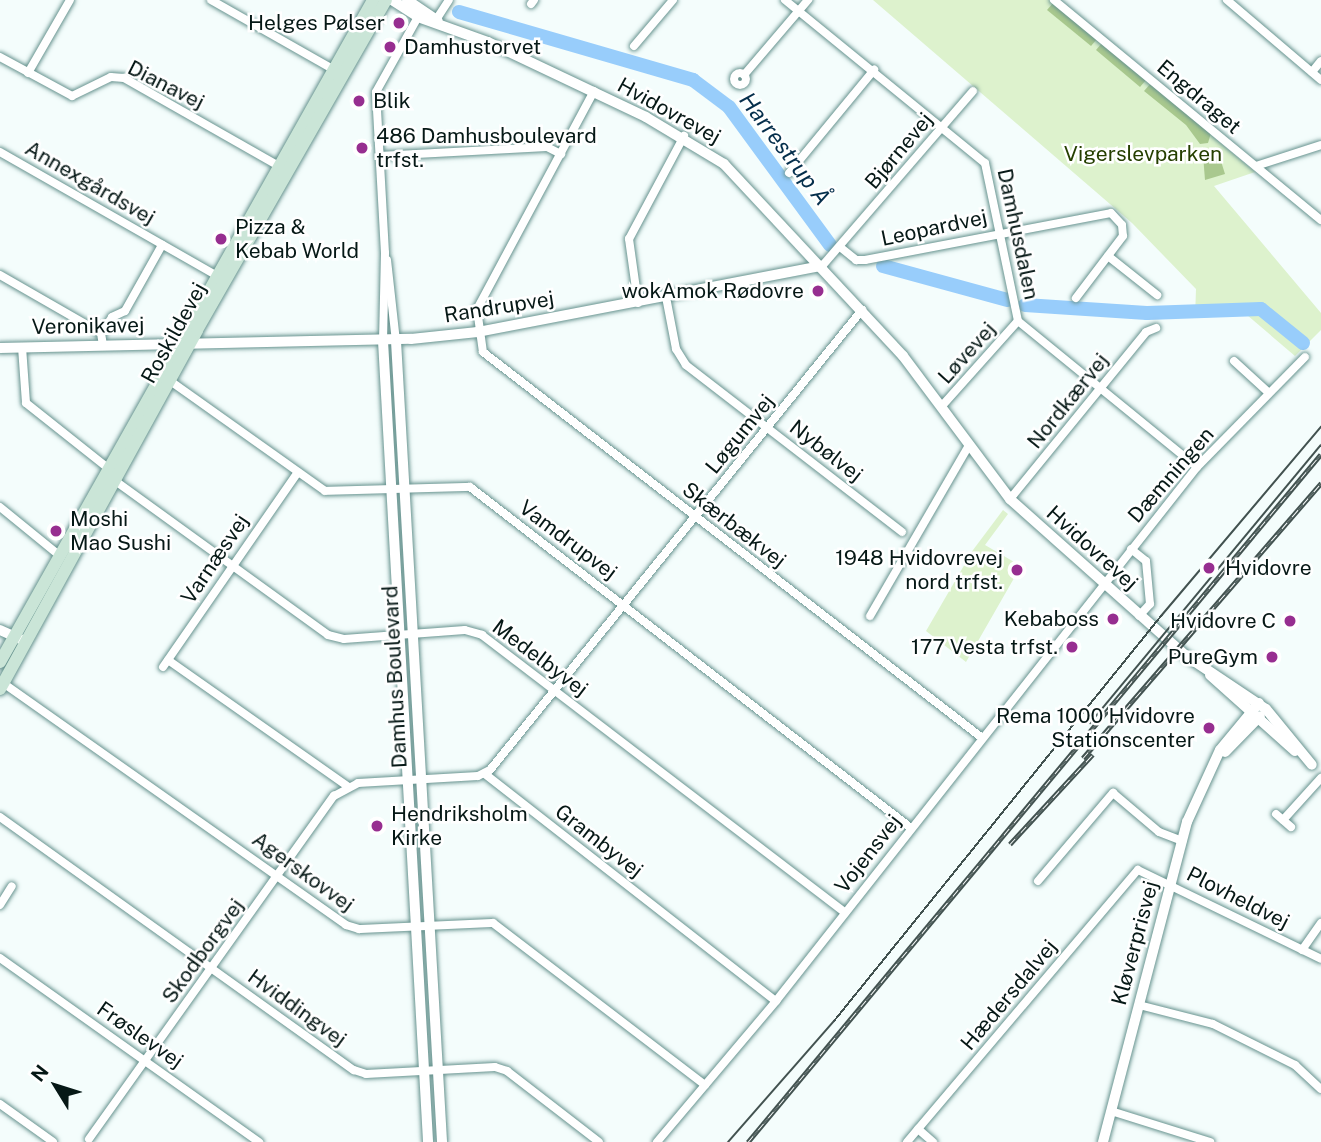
<!DOCTYPE html>
<meta charset="utf-8">
<style>
body{margin:0}
#map{position:relative;width:1321px;height:1142px;overflow:hidden;background:#f4fdfc;font-family:"Public Sans",sans-serif}
div>[style]{position:absolute}
.green>*{inset:0;background:#ddf2cd}
.forest>*{inset:0;background:#a9c88e}
.river>*{height:14px;margin:-7px;padding:0 7px;transform-origin:7px;border-radius:7px;background:#98cdfb}
.roads{filter:drop-shadow(0 0 2px #67938f) drop-shadow(0 0 2px #67938f)}
.minor>*{height:8px;margin:-4px;padding:0 4px;transform-origin:4px;border-radius:4px;background:#fff}
.minor>.ring{margin:-4px;padding:0;box-sizing:content-box;background:none;border:8px solid #fff;border-radius:50%}
.tertiary>*{height:10px;margin:-5px;padding:0 5px;transform-origin:5px;border-radius:5px;background:#fff}
.secondary>*{height:12px;margin:-6px;padding:0 6px;transform-origin:6px;border-radius:6px;background:#cae5d7}
.tram>*{height:2px;margin:-1px;padding:0 1px;transform-origin:1px;border-radius:1px;background:#425250}
.rail>*{height:5px;margin-top:-2.5px;transform-origin:0;background:repeating-linear-gradient(90deg,#fff 0 8px,#425250 0 16px);box-sizing:border-box;border-block:2px solid #425250}
.dots>*{width:19px;height:19px;translate:-50% -50%;box-sizing:border-box;border:4px solid #fff;border-radius:50%}
span{translate:-50% -50%;white-space:nowrap;text-align:center;line-height:1.15;-webkit-text-stroke:5px #fff;paint-order:stroke}
.poi-label{font-size:21px;color:#061816}
.right{translate:-100% -50%;text-align:right}
.left{translate:0 -50%;text-align:left}
.street-label{font-size:21px;color:#061816}
.park-label{font-size:21px;color:#253f00}
.water-label{font-size:23px;color:#042e4b;font-style:italic}
.north{position:absolute;left:21px;top:1051px;width:70px;height:70px;-webkit-text-stroke:5px #fff;paint-order:stroke;rotate:308deg;font-size:19px;font-weight:700;line-height:28px;text-align:center;color:#061816}
.north::after{content:'';display:block;margin:auto;width:24px;height:32px;background:#061816;clip-path:polygon(50% 0,100% 100%,50% 72%,0 100%)}
</style>
<div id="map">
<div class="green">
<div style="clip-path:polygon(873px 0,1050px 0,1255px 172px,1214px 186px,1321px 313px,1321px 330px,1295px 356px,1247px 315px,1195px 318px,1196px 289px,1132px 223px)"></div>
<div style="clip-path:polygon(1003px 510px,1008px 514px,985px 545px,1021px 566px,966px 662px,926px 631px,973px 550px)"></div>
</div>
<div class="forest">
<div style="clip-path:polygon(1053px 3px,1097px 39px,1091px 46px,1047px 10px)"></div>
<div style="clip-path:polygon(1102px 43px,1146px 80px,1140px 87px,1096px 50px)"></div>
<div style="clip-path:polygon(1151px 83px,1211px 133px,1208px 143px,1200px 144px,1186px 125px,1144px 91px)"></div>
<div style="clip-path:polygon(1212px 152px,1220px 158px,1225px 174px,1205px 180px,1203px 155px)"></div>
</div>
<div class="river">
<div style="left:459px;top:12px;width:244px;rotate:16.2deg"></div>
<div style="left:693px;top:80px;width:45px;rotate:36.9deg"></div>
<div style="left:729px;top:107px;width:171px;rotate:53.8deg"></div>
<div style="left:883px;top:266px;width:129px;rotate:15.3deg"></div>
<div style="left:1025px;top:305px;width:122px;rotate:3.8deg"></div>
<div style="left:1147px;top:313px;width:114px;rotate:-2deg"></div>
<div style="left:1261px;top:309px;width:54px;rotate:39deg"></div>
</div>
<div class="roads">
<div class="minor">
<div style="left:211px;top:0;width:146px;rotate:29.6deg"></div>
<div style="left:785px;top:0;width:258px;rotate:39.2deg"></div>
<div style="left:985px;top:163px;width:161px;rotate:78.2deg"></div>
<div style="left:1018px;top:321px;width:231px;rotate:39.2deg"></div>
<div style="left:1054px;top:0;width:346px;rotate:39.5deg"></div>
<div style="left:1227px;top:0;width:123px;rotate:40.4deg"></div>
<div style="left:531px;top:4px;width:5px;rotate:-53deg"></div>
<div style="left:434px;top:23px;width:27px;rotate:-57deg"></div>
<div style="left:634px;top:46px;width:60px;rotate:-49.7deg"></div>
<div style="left:0;top:57px;width:82px;rotate:28.4deg"></div>
<div style="left:72px;top:96px;width:43px;rotate:-26deg"></div>
<div style="left:111px;top:77px;width:13px;rotate:4deg"></div>
<div style="left:124px;top:78px;width:176px;rotate:29.6deg"></div>
<div style="left:1312px;top:72px;width:14px;rotate:-51deg"></div>
<div class="ring" style="left:734px;top:73px;width:4px;height:4px"></div>
<div style="left:28px;top:73px;width:84px;rotate:-60.1deg"></div>
<div style="left:744px;top:75px;width:99px;rotate:-49.5deg"></div>
<div style="left:594px;top:91px;width:247px;rotate:118.2deg"></div>
<div style="left:477px;top:309px;width:43px;rotate:82.1deg"></div>
<div style="left:483px;top:352px;width:629px;rotate:37.71deg"></div>
<div style="left:0;top:152px;width:249px;rotate:29.7deg"></div>
<div style="left:379px;top:156px;width:168px;rotate:-3.1deg"></div>
<div style="left:547px;top:147px;width:16px;rotate:27deg"></div>
<div style="left:1256px;top:166px;width:68px;rotate:-17.9deg"></div>
<div style="left:789px;top:173px;width:134px;rotate:-50.5deg"></div>
<div style="left:840px;top:247px;width:21px;rotate:39deg"></div>
<div style="left:856px;top:260px;width:9px"></div>
<div style="left:865px;top:260px;width:250px;rotate:-10.8deg"></div>
<div style="left:1111px;top:213px;width:16px;rotate:47deg"></div>
<div style="left:1122px;top:225px;width:11px;rotate:85deg"></div>
<div style="left:1123px;top:236px;width:78px;rotate:127.2deg"></div>
<div style="left:1108px;top:256px;width:63px;rotate:38.5deg"></div>
<div style="left:387px;top:260px;width:81px;rotate:83.7deg"></div>
<div style="left:822px;top:266px;width:231px;rotate:-49.2deg"></div>
<div style="left:0;top:275px;width:116px;rotate:29.9deg"></div>
<div style="left:101px;top:333px;width:13px;rotate:81deg"></div>
<div style="left:666px;top:297px;width:53px;rotate:79.1deg"></div>
<div style="left:676px;top:349px;width:19px;rotate:58deg"></div>
<div style="left:686px;top:365px;width:273px;rotate:37.7deg"></div>
<div style="left:638px;top:303px;width:65px;rotate:-98deg"></div>
<div style="left:629px;top:239px;width:117px;rotate:-61.9deg"></div>
<div style="left:101px;top:333px;width:19px;rotate:-55deg"></div>
<div style="left:112px;top:317px;width:14px;rotate:-25deg"></div>
<div style="left:125px;top:311px;width:76px;rotate:-60.7deg"></div>
<div style="left:383px;top:341px;width:88px;rotate:-88.7deg"></div>
<div style="left:385px;top:253px;width:161px;rotate:-93.2deg"></div>
<div style="left:376px;top:92px;width:86px;rotate:-60.8deg"></div>
<div style="left:22px;top:347px;width:56px;rotate:85.9deg"></div>
<div style="left:26px;top:403px;width:106px;rotate:38.5deg"></div>
<div style="left:1234px;top:361px;width:47px;rotate:42.4deg"></div>
<div style="left:169px;top:380px;width:191px;rotate:35.4deg"></div>
<div style="left:325px;top:491px;width:145px;rotate:-1.6deg"></div>
<div style="left:470px;top:487px;width:557px;rotate:37.71deg"></div>
<div style="left:941px;top:407px;width:115px;rotate:-48.2deg"></div>
<div style="left:114px;top:480px;width:264px;rotate:35.9deg"></div>
<div style="left:328px;top:635px;width:16px;rotate:14deg"></div>
<div style="left:344px;top:639px;width:121px;rotate:-4.3deg"></div>
<div style="left:465px;top:630px;width:18px;rotate:16deg"></div>
<div style="left:482px;top:635px;width:457px;rotate:37.4deg"></div>
<div style="left:1010px;top:499px;width:215px;rotate:-50.8deg"></div>
<div style="left:1146px;top:332px;width:11px;rotate:-22deg"></div>
<div style="left:0;top:507px;width:77px;rotate:39.2deg"></div>
<div style="left:1131px;top:549px;width:19px;rotate:39deg"></div>
<div style="left:1146px;top:561px;width:43px;rotate:84.7deg"></div>
<div style="left:1150px;top:604px;width:16px;rotate:133deg"></div>
<div style="left:870px;top:616px;width:198px;rotate:-59.9deg"></div>
<div style="left:168px;top:660px;width:219px;rotate:35.1deg"></div>
<div style="left:163px;top:667px;width:237px;rotate:-55.3deg"></div>
<div style="left:3px;top:683px;width:420px;rotate:35.2deg"></div>
<div style="left:346px;top:925px;width:14px;rotate:17deg"></div>
<div style="left:359px;top:929px;width:134px;rotate:-2.6deg"></div>
<div style="left:493px;top:923px;width:267px;rotate:37.4deg"></div>
<div style="left:485px;top:774px;width:369px;rotate:38deg"></div>
<div style="left:1276px;top:814px;width:20px;rotate:41deg"></div>
<div style="left:0;top:817px;width:435px;rotate:35.6deg"></div>
<div style="left:354px;top:1070px;width:13px;rotate:18deg"></div>
<div style="left:366px;top:1074px;width:129px;rotate:-3.1deg"></div>
<div style="left:495px;top:1067px;width:13px;rotate:18deg"></div>
<div style="left:507px;top:1071px;width:116px;rotate:37.7deg"></div>
<div style="left:1283px;top:820px;width:57px;rotate:-47.9deg"></div>
<div style="left:1038px;top:881px;width:116px;rotate:-49.6deg"></div>
<div style="left:1113px;top:793px;width:60px;rotate:40.3deg"></div>
<div style="left:1159px;top:832px;width:25px;rotate:21deg"></div>
<div style="left:0;top:905px;width:22px;rotate:-58deg"></div>
<div style="left:1302px;top:950px;width:33px;rotate:-55deg"></div>
<div style="left:0;top:958px;width:318px;rotate:35.4deg"></div>
<div style="left:1139px;top:1005px;width:76px;rotate:14.4deg"></div>
<div style="left:1213px;top:1024px;width:92px;rotate:26.6deg"></div>
<div style="left:1295px;top:1065px;width:35px;rotate:43deg"></div>
<div style="left:0;top:1104px;width:65px;rotate:35.6deg"></div>
<div style="left:1111px;top:1111px;width:104px;rotate:17.4deg"></div>
<div style="left:918px;top:1129px;width:20px;rotate:41deg"></div>
<div style="left:89px;top:1139px;width:422px;rotate:-54.5deg"></div>
<div style="left:334px;top:796px;width:27px;rotate:-28deg"></div>
<div style="left:358px;top:783px;width:120px;rotate:-3.3deg"></div>
<div style="left:478px;top:776px;width:13px;rotate:-27deg"></div>
<div style="left:490px;top:770px;width:592px;rotate:-51.04deg"></div>
<div style="left:657px;top:1142px;width:185px;rotate:-49.8deg"></div>
<div style="left:776px;top:1001px;width:680px;rotate:-51.75deg"></div>
<div style="left:1197px;top:467px;width:154px;rotate:-45.5deg"></div>
<div style="left:907px;top:1142px;width:357px;rotate:-49.7deg"></div>
<div style="left:1138px;top:870px;width:203px;rotate:25.9deg"></div>
</div>
<div class="tertiary">
<div style="left:392px;top:0;width:31px;rotate:33deg"></div>
<div style="left:418px;top:17px;width:74px;rotate:19.7deg"></div>
<div style="left:488px;top:42px;width:175px;rotate:25.4deg"></div>
<div style="left:646px;top:117px;width:91px;rotate:31.1deg"></div>
<div style="left:724px;top:164px;width:262px;rotate:47deg"></div>
<div style="left:903px;top:356px;width:179px;rotate:53.2deg"></div>
<div style="left:1010px;top:499px;width:234px;rotate:41.7deg"></div>
<div style="left:1185px;top:655px;width:97px;rotate:33.7deg"></div>
<div style="left:1266px;top:709px;width:72px;rotate:50.6deg"></div>
<div style="left:407px;top:0;width:37px;rotate:34deg"></div>
<div style="left:383px;top:341px;width:802px;rotate:86.78deg"></div>
<div style="left:396px;top:341px;width:802px;rotate:86.71deg"></div>
<div style="left:0;top:348px;width:411px;rotate:-1.3deg"></div>
<div style="left:411px;top:339px;width:67px;rotate:-6deg"></div>
<div style="left:478px;top:332px;width:350px;rotate:-10.9deg"></div>
<div style="left:0;top:630px;width:22px;rotate:24deg"></div>
<div style="left:1210px;top:675px;width:114px;rotate:41.8deg"></div>
<div style="left:1225px;top:752px;width:50px;rotate:-45.8deg"></div>
<div style="left:1103px;top:1142px;width:331px;rotate:-75.3deg"></div>
<div style="left:1187px;top:822px;width:79px;rotate:-65.4deg"></div>
<div style="left:1220px;top:750px;width:61px;rotate:-50.3deg"></div>
</div>
<div class="secondary">
<div style="left:0;top:662px;width:760px;rotate:-60.6deg"></div>
<div style="left:0;top:689px;width:409px;rotate:-61.2deg"></div>
<div style="left:197px;top:330px;width:380px;rotate:-60.2deg"></div>
</div>
</div>
<div class="tram">
<div style="left:1090px;top:723px;width:361px;rotate:-50.3deg"></div>
<div style="left:728px;top:1142px;width:161px;rotate:-48.8deg"></div>
<div style="left:834px;top:1021px;width:521px;rotate:-51.08deg"></div>
<div style="left:1161px;top:616px;width:248px;rotate:-49.8deg"></div>
</div>
<div class="rail">
<div style="left:1083px;top:758px;width:364px;rotate:-49.1deg"></div>
<div style="left:1010px;top:844px;width:122px;rotate:-47.3deg"></div>
<div style="left:748px;top:1142px;width:895px;rotate:-50.21deg"></div>
</div>
<div class="dots">
<div style="left:399px;top:23px;background:#972e90"></div>
<div style="left:390px;top:47px;background:#972e90"></div>
<div style="left:359px;top:101px;background:#972e90"></div>
<div style="left:362px;top:148px;background:#972e90"></div>
<div style="left:221px;top:239px;background:#972e90"></div>
<div style="left:818px;top:291px;background:#972e90"></div>
<div style="left:56px;top:531px;background:#972e90"></div>
<div style="left:1209px;top:568px;background:#972e90"></div>
<div style="left:1017px;top:570px;background:#972e90"></div>
<div style="left:1113px;top:619px;background:#972e90"></div>
<div style="left:1290px;top:621px;background:#972e90"></div>
<div style="left:1072px;top:647px;background:#972e90"></div>
<div style="left:1272px;top:657px;background:#972e90"></div>
<div style="left:1209px;top:728px;background:#972e90"></div>
<div style="left:377px;top:826px;background:#972e90"></div>
</div>
<div class="poi-label">
<span class="right" style="left:385px;top:23px">Helges Pølser</span>
<span class="left" style="left:404px;top:47px">Damhustorvet</span>
<span class="left" style="left:373px;top:101px">Blik</span>
<span class="left" style="left:376px;top:148px">486 Damhusboulevard<br>trfst.</span>
<span class="left" style="left:235px;top:239px">Pizza &amp;<br>Kebab World</span>
<span class="right" style="left:804px;top:291px">wokAmok Rødovre</span>
<span class="left" style="left:70px;top:531px">Moshi<br>Mao Sushi</span>
<span class="right" style="left:1003px;top:570px">1948 Hvidovrevej<br>nord trfst.</span>
<span class="left" style="left:1225px;top:568px">Hvidovre</span>
<span class="right" style="left:1099px;top:619px">Kebaboss</span>
<span class="right" style="left:1276px;top:621px">Hvidovre C</span>
<span class="right" style="left:1058px;top:647px">177 Vesta trfst.</span>
<span class="right" style="left:1258px;top:657px">PureGym</span>
<span class="right" style="left:1195px;top:728px">Rema 1000 Hvidovre<br>Stationscenter</span>
<span class="left" style="left:391px;top:826px">Hendriksholm<br>Kirke</span>
</div>
<div class="street-label">
<span style="left:166px;top:85px;rotate:27deg">Dianavej</span>
<span style="left:1199px;top:97px;rotate:40deg">Engdraget</span>
<span style="left:669px;top:111px;rotate:29deg">Hvidovrevej</span>
<span style="left:899px;top:151px;rotate:-50deg">Bjørnevej</span>
<span style="left:90px;top:183px;rotate:30deg">Annexgårdsvej</span>
<span style="left:934px;top:228px;rotate:-12deg">Leopardvej</span>
<span style="left:1018px;top:234px;rotate:78deg">Damhusdalen</span>
<span style="left:499px;top:307px;rotate:-9deg">Randrupvej</span>
<span style="left:88px;top:326px;rotate:-1deg">Veronikavej</span>
<span style="left:174px;top:333px;rotate:-61deg">Roskildevej</span>
<span style="left:967px;top:353px;rotate:-48deg">Løvevej</span>
<span style="left:1068px;top:401px;rotate:-51deg">Nordkærvej</span>
<span style="left:740px;top:434px;rotate:-51deg">Løgumvej</span>
<span style="left:826px;top:451px;rotate:38deg">Nybølvej</span>
<span style="left:1171px;top:475px;rotate:-49deg">Dæmningen</span>
<span style="left:734px;top:525px;rotate:38deg">Skærbækvej</span>
<span style="left:568px;top:540px;rotate:37deg">Vamdrupvej</span>
<span style="left:1092px;top:548px;rotate:42deg">Hvidovrevej</span>
<span style="left:215px;top:559px;rotate:-56deg">Varnæsvej</span>
<span style="left:540px;top:658px;rotate:37deg">Medelbyvej</span>
<span style="left:395px;top:677px;rotate:-93deg">Damhus Boulevard</span>
<span style="left:599px;top:841px;rotate:38deg">Grambyvej</span>
<span style="left:868px;top:854px;rotate:-52deg">Vojensvej</span>
<span style="left:303px;top:872px;rotate:36deg">Agerskovvej</span>
<span style="left:1238px;top:898px;rotate:27deg">Plovheldvej</span>
<span style="left:1135px;top:943px;rotate:-75deg">Kløverprisvej</span>
<span style="left:203px;top:951px;rotate:-54deg">Skodborgvej</span>
<span style="left:1009px;top:995px;rotate:-50deg">Hædersdalvej</span>
<span style="left:297px;top:1008px;rotate:36deg">Hviddingvej</span>
<span style="left:140px;top:1035px;rotate:35deg">Frøslevvej</span>
</div>
<div class="park-label">
<span style="left:1143px;top:154px">Vigerslevparken</span>
</div>
<div class="water-label">
<span style="left:785px;top:149px;rotate:53deg">Harrestrup Å</span>
</div>
<div class="north">N</div>
</div>
